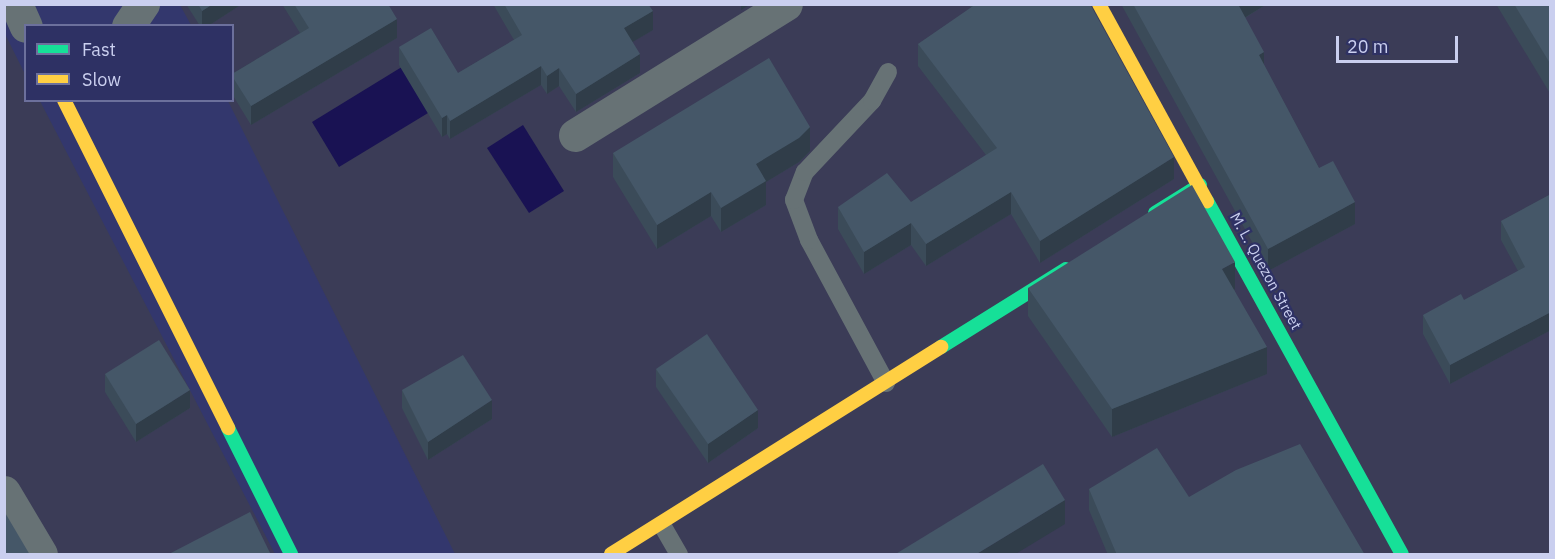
<!DOCTYPE html>
<style>
body{margin:0}
#map{position:relative;width:1555px;height:559px;overflow:hidden;background:#3b3c57;font-family:"IBM Plex Sans",sans-serif}
div>[style]{position:absolute}
.built>*{inset:0;background:#33376d}
.water>*{inset:0;background:#191253}
.lane>*{height:18px;margin:-9px;padding:0 9px;transform-origin:9px;border-radius:9px;background:#677275}
.street>*{height:33px;margin:-16.5px;padding:0 16.5px;transform-origin:16.5px;border-radius:16.5px;background:#677275}
.fast>*{height:14px;margin:-7px;padding:0 7px;transform-origin:7px;border-radius:7px;background:#16e098}
.slow>*{height:14px;margin:-7px;padding:0 7px;transform-origin:7px;border-radius:7px;background:#ffcf43}
.wall>*{inset:0;background:#3b4b59}
.shaded-wall>*{inset:0;background:#303d49}
.building>*{inset:0;background:#455768}
span{translate:-50% -50%;white-space:nowrap;text-align:center;line-height:1.15;-webkit-text-stroke:4.5px #2e3164;paint-order:stroke}
.street-label{font-size:15px;color:#cacfef}
.frame{position:absolute;inset:0;border:6px solid #cacfef;pointer-events:none}
.legend{position:absolute;left:24px;top:24px;width:210px;height:78px;box-sizing:border-box;background:#2e3164;border:2px solid #6c709c;margin:0;padding:8px 10px;list-style:none;font-size:18px;color:#cacfef}
.legend li{display:flex;align-items:center;gap:12px;height:30px}
.legend b{width:30px;border:2px solid #6c709c}
.scale{position:absolute;left:1336px;top:36px;width:122px;height:27px;box-sizing:border-box;border:3px solid #cacfef;border-top:0;padding-left:8px;font-size:18px;line-height:21px;white-space:nowrap;color:#cacfef;-webkit-text-stroke:4px #2e3164;paint-order:stroke}
</style>
<div id="map">
<div class="built">
<div style="clip-path:polygon(4px 5px,180px 5px,191px 25px,26px 26px,25px 74px,5px 34px)"></div>
<div style="clip-path:polygon(40px 101px,228px 101px,455px 554px,275px 554px)"></div>
</div>
<div class="water">
<div style="clip-path:polygon(405px 65px,433px 110px,339px 167px,312px 122px)"></div>
<div style="clip-path:polygon(523px 125px,564px 191px,529px 213px,487px 148px)"></div>
</div>
<div class="lane">
<div style="left:886px;top:383px;width:162px;rotate:-118.3deg"></div>
<div style="left:809px;top:240px;width:43px;rotate:-110.6deg"></div>
<div style="left:794px;top:200px;width:30px;rotate:-69deg"></div>
<div style="left:805px;top:172px;width:98px;rotate:-46.7deg"></div>
<div style="left:872px;top:101px;width:33px;rotate:-61deg"></div>
<div style="left:662px;top:525px;width:34px;rotate:60deg"></div>
</div>
<div class="street">
<div style="left:16px;top:4px;width:24px;rotate:66deg"></div>
<div style="left:128px;top:26px;width:27px;rotate:-56deg"></div>
<div style="left:575px;top:135px;width:248px;rotate:-31.8deg"></div>
<div style="left:4px;top:492px;width:72px;rotate:59.2deg"></div>
</div>
<div class="fast">
<div style="left:1207px;top:201px;width:403px;rotate:61.1deg"></div>
<div style="left:1155px;top:213px;width:53px;rotate:-31.9deg"></div>
<div style="left:941px;top:347px;width:147px;rotate:-32deg"></div>
<div style="left:228px;top:428px;width:141px;rotate:63.4deg"></div>
</div>
<div class="slow">
<div style="left:1099px;top:4px;width:225px;rotate:61.3deg"></div>
<div style="left:64px;top:100px;width:367px;rotate:63.4deg"></div>
<div style="left:611px;top:554px;width:390px;rotate:-32.1deg"></div>
</div>
<div class="wall">
<div style="clip-path:polygon(186px 4px,242px 4px,208px 26px,200px 26px)"></div>
<div style="clip-path:polygon(282px 4px,388px 4px,397px 38px,251px 125px,232px 94px,232px 74px,300px 33px)"></div>
<div style="clip-path:polygon(493px 4px,648px 4px,653px 30px,632px 42px,640px 73px,576px 112px,559px 86px,547px 94px,541px 85px,450px 139px,447px 134px,442px 137px,399px 65px,399px 47px,458px 73px,514px 40px)"></div>
<div style="clip-path:polygon(969px 4px,1090px 4px,1174px 179px,1040px 263px,1011px 214px,926px 266px,911px 245px,864px 274px,838px 229px,838px 207px,911px 202px,986px 155px,918px 66px,918px 44px,971px 8px)"></div>
<div style="clip-path:polygon(1121px 4px,1267px 4px,1245px 18px,1264px 65px,1319px 168px,1355px 224px,1268px 271px)"></div>
<div style="clip-path:polygon(1496px 4px,1551px 4px,1551px 95px)"></div>
<div style="clip-path:polygon(810px 151px,799px 162px,766px 182px,766px 205px,721px 232px,711px 216px,657px 249px,613px 177px,613px 153px)"></div>
<div style="clip-path:polygon(1551px 194px,1551px 330px,1450px 384px,1423px 334px,1423px 315px,1464px 300px,1518px 271px,1501px 240px,1501px 221px)"></div>
<div style="clip-path:polygon(1028px 288px,1235px 289px,1234px 289px,1267px 374px,1112px 437px,1028px 316px)"></div>
<div style="clip-path:polygon(656px 369px,758px 428px,708px 463px,656px 387px)"></div>
<div style="clip-path:polygon(105px 374px,190px 408px,136px 442px,105px 392px)"></div>
<div style="clip-path:polygon(402px 390px,492px 419px,428px 460px,402px 408px)"></div>
<div style="clip-path:polygon(1089px 489px,1189px 497px,1365px 555px,1108px 555px,1089px 510px)"></div>
</div>
<div class="shaded-wall">
<div style="clip-path:polygon(213px 4px,242px 4px,208px 26px,202px 26px,202px 11px)"></div>
<div style="clip-path:polygon(741px 4px,751px 4px,741px 10px)"></div>
<div style="clip-path:polygon(1236px 4px,1267px 4px,1236px 23px)"></div>
<div style="clip-path:polygon(653px 11px,653px 30px,624px 47px,624px 28px)"></div>
<div style="clip-path:polygon(397px 19px,397px 38px,251px 125px,251px 106px)"></div>
<div style="clip-path:polygon(1264px 52px,1264px 74px,1259px 55px)"></div>
<div style="clip-path:polygon(640px 54px,640px 73px,576px 112px,576px 94px)"></div>
<div style="clip-path:polygon(541px 66px,541px 85px,450px 139px,450px 121px)"></div>
<div style="clip-path:polygon(559px 68px,559px 86px,547px 94px,547px 76px)"></div>
<div style="clip-path:polygon(447px 115px,447px 134px,442px 137px,442px 118px)"></div>
<div style="clip-path:polygon(810px 127px,810px 151px,799px 162px,766px 182px,766px 205px,721px 232px,721px 208px,756px 164px)"></div>
<div style="clip-path:polygon(1174px 157px,1174px 179px,1040px 263px,1040px 241px)"></div>
<div style="clip-path:polygon(711px 192px,711px 216px,657px 249px,657px 225px)"></div>
<div style="clip-path:polygon(1011px 192px,1011px 214px,926px 266px,926px 244px)"></div>
<div style="clip-path:polygon(1355px 202px,1355px 224px,1268px 271px,1268px 249px)"></div>
<div style="clip-path:polygon(911px 223px,911px 245px,864px 274px,864px 252px)"></div>
<div style="clip-path:polygon(1235px 262px,1235px 289px,1222px 296px,1222px 269px)"></div>
<div style="clip-path:polygon(1551px 312px,1551px 330px,1450px 384px,1450px 365px)"></div>
<div style="clip-path:polygon(1267px 347px,1267px 374px,1112px 437px,1112px 409px)"></div>
<div style="clip-path:polygon(190px 390px,190px 408px,136px 442px,136px 424px)"></div>
<div style="clip-path:polygon(492px 400px,492px 419px,428px 460px,428px 442px)"></div>
<div style="clip-path:polygon(758px 410px,758px 428px,708px 463px,708px 444px)"></div>
<div style="clip-path:polygon(1065px 500px,1065px 524px,1014px 555px,975px 555px)"></div>
</div>
<div class="building">
<div style="clip-path:polygon(198px 4px,213px 4px,202px 11px)"></div>
<div style="clip-path:polygon(294px 4px,388px 4px,397px 19px,251px 106px,232px 76px,232px 74px,309px 28px)"></div>
<div style="clip-path:polygon(504px 4px,648px 4px,653px 11px,624px 28px,640px 54px,576px 94px,559px 68px,547px 76px,541px 66px,450px 121px,447px 115px,442px 118px,399px 47px,431px 28px,458px 73px,522px 35px)"></div>
<div style="clip-path:polygon(976px 4px,1090px 4px,1174px 157px,1040px 241px,1011px 192px,926px 244px,911px 223px,864px 252px,838px 207px,887px 173px,911px 202px,997px 148px,918px 44px)"></div>
<div style="clip-path:polygon(1133px 4px,1238px 4px,1264px 52px,1259px 55px,1319px 168px,1333px 161px,1355px 202px,1268px 249px)"></div>
<div style="clip-path:polygon(1514px 4px,1551px 4px,1551px 65px)"></div>
<div style="clip-path:polygon(769px 58px,810px 127px,799px 138px,756px 164px,766px 181px,721px 208px,711px 192px,657px 225px,613px 153px)"></div>
<div style="clip-path:polygon(1192px 185px,1235px 262px,1222px 269px,1267px 347px,1112px 409px,1028px 288px)"></div>
<div style="clip-path:polygon(1551px 194px,1551px 312px,1450px 365px,1423px 315px,1461px 294px,1464px 300px,1525px 267px,1501px 221px)"></div>
<div style="clip-path:polygon(707px 334px,758px 410px,708px 444px,656px 369px)"></div>
<div style="clip-path:polygon(159px 340px,190px 390px,136px 424px,105px 374px)"></div>
<div style="clip-path:polygon(463px 355px,492px 400px,428px 442px,402px 390px)"></div>
<div style="clip-path:polygon(1300px 444px,1365px 555px,1117px 555px,1089px 489px,1157px 448px,1189px 497px,1236px 470px)"></div>
<div style="clip-path:polygon(1043px 464px,1065px 500px,975px 555px,894px 555px)"></div>
<div style="clip-path:polygon(4px 511px,30px 555px,4px 555px)"></div>
<div style="clip-path:polygon(250px 512px,271px 555px,167px 555px)"></div>
</div>
<div class="street-label">
<span style="left:1266px;top:271px;rotate:61deg">M. L. Quezon Street</span>
</div>
<div class="frame"></div>
<ul class="legend">
<li><b style="height:8px;background:#16e098"></b>Fast</li>
<li><b style="height:8px;background:#ffcf43"></b>Slow</li>
</ul>
<div class="scale">20 m</div>
</div>
